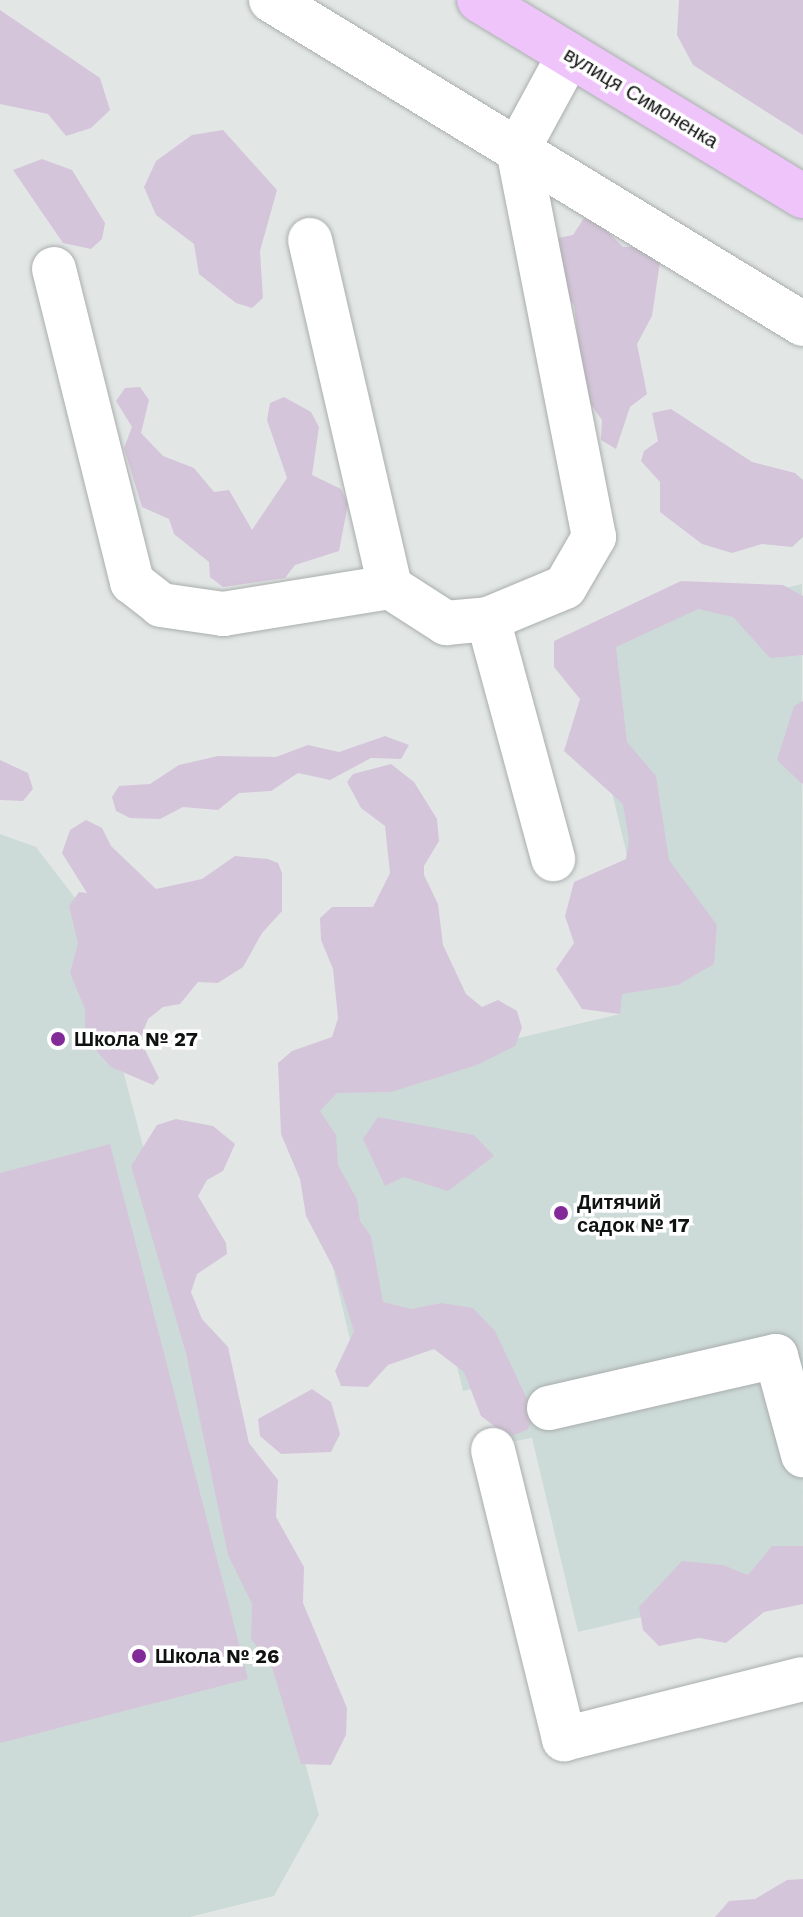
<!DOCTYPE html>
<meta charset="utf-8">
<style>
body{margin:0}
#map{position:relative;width:803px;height:1917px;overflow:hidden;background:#e2e7e6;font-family:"Work Sans",sans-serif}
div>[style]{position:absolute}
.built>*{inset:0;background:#cddbd8}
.green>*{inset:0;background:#d5c5da}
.roads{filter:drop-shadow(0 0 2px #a9aead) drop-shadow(0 0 2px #a9aead)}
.minor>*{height:44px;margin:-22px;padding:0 22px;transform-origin:22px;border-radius:22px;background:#fff}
.major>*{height:44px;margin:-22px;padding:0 22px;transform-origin:22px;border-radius:22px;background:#eec4fa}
.dots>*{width:22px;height:22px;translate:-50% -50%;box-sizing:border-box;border:4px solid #fff;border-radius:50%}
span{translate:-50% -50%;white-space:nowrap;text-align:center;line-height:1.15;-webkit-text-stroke:7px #fff;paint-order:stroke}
.street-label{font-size:20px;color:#101211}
.poi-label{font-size:20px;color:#101211;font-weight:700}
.left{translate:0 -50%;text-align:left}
</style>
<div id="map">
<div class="built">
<div style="clip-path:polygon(802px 584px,803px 1579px,578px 1632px,532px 1438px,510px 1442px,496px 1384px,463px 1391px,449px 1334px,354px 1356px,291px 1092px,620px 1014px,611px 979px,654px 968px,575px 638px)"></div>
<div style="clip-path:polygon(0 834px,36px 847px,79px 903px,319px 1815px,274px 1896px,190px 1917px,0 1917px)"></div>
</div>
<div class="green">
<div style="clip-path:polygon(679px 0,803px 0,803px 135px,693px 65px,677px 35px)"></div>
<div style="clip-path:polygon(0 10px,100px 78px,110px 110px,91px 128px,66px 136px,48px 114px,0 104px)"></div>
<div style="clip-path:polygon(223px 130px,277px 190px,260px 251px,263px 298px,252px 308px,236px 303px,199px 274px,194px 244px,156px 215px,144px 187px,156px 161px,192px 135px)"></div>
<div style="clip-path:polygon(42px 159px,72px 170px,105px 223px,102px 239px,91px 249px,63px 243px,13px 170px)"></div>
<div style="clip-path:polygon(584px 218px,595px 219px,623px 247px,644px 247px,660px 262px,652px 316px,637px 344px,647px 394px,630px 407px,616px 449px,601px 440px,602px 420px,585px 396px,574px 305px,549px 274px,544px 253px,558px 238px,573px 235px)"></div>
<div style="clip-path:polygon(140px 387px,149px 400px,141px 433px,163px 456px,194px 468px,214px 492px,229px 490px,252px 530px,287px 478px,267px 420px,270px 403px,284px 397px,311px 412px,319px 427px,312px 475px,341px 489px,348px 504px,339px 551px,295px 565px,285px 578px,223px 587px,210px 577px,209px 562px,174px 534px,169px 519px,142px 507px,124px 448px,132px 427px,116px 401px,125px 388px)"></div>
<div style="clip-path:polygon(671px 409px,752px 462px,795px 473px,803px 480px,803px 537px,792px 547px,762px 544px,732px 553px,702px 544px,660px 512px,660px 482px,641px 461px,644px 451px,658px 441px,652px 413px)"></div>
<div style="clip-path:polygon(681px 581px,783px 585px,803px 596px,803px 655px,770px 658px,733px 617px,698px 609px,616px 647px,627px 742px,656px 776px,669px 860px,717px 925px,714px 964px,678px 985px,622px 994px,620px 1014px,582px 1009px,556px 969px,574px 943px,565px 916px,574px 882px,626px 859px,629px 840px,623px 804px,564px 751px,580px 699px,554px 667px,554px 641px)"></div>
<div style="clip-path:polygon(803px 701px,803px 783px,802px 784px,777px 760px,794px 706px)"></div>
<div style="clip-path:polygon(385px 736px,409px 745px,401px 759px,371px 758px,330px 780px,298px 773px,271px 791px,239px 793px,218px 810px,183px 807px,160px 819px,130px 818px,116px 811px,112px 797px,119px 786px,150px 784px,179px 765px,218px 756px,276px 757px,308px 745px,339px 752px)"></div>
<div style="clip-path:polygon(0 760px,28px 773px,33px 789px,23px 801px,0 800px)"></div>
<div style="clip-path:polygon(391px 764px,414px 782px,437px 819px,439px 841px,424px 866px,424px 875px,438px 904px,443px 945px,466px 994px,482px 1007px,498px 1000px,517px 1011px,522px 1028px,515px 1046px,477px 1065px,391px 1092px,337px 1093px,320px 1111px,336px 1135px,338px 1165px,357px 1199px,360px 1221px,371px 1236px,383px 1302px,411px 1309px,442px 1303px,473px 1308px,495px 1331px,528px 1401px,532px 1421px,527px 1430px,509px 1437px,481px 1416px,464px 1372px,434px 1349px,388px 1365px,368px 1387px,341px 1386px,335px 1371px,354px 1331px,335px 1271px,306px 1216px,300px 1179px,281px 1134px,278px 1063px,292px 1051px,332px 1037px,338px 1018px,333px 969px,321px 940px,320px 918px,332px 907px,373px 907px,390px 873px,385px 826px,361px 808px,347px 782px,353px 774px)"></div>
<div style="clip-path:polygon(86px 820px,102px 828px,111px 846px,156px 889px,202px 879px,235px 856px,268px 859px,278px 863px,282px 873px,282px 911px,262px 933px,243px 967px,218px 983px,198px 982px,180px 1004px,163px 1007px,148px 1019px,140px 1040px,159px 1078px,153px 1085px,111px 1067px,85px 1038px,85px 1009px,70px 973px,78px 943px,69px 906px,79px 892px,87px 893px,62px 853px,70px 830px)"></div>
<div style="clip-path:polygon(378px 1117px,474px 1135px,494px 1156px,448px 1191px,404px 1177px,385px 1186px,363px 1139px)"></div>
<div style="clip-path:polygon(176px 1119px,213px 1126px,235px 1144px,223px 1171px,207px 1180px,198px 1196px,226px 1243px,227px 1254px,197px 1274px,191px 1292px,202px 1319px,228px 1347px,249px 1443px,278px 1480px,276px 1517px,304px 1567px,303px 1603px,347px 1708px,346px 1735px,331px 1765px,301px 1764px,271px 1664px,251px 1639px,252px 1604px,228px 1555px,186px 1353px,131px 1166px,157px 1125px)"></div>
<div style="clip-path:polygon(110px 1144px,248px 1679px,0 1743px,0 1173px)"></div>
<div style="clip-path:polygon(312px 1389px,331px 1402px,340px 1434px,331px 1452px,281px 1454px,260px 1436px,258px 1419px)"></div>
<div style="clip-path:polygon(772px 1546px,803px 1546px,803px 1604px,764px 1612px,726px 1643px,699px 1638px,659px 1646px,643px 1630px,639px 1607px,682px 1561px,723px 1565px,748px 1575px)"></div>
<div style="clip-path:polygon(803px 1879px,803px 1917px,715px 1917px,729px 1901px,755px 1899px,787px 1880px)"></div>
</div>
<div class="roads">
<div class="minor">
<div style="left:271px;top:0;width:623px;rotate:31.34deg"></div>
<div style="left:310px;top:240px;width:356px;rotate:77deg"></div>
<div style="left:54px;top:269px;width:323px;rotate:76deg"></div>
<div style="left:132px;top:582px;width:37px;rotate:38deg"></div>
<div style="left:161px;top:605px;width:63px;rotate:8.3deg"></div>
<div style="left:223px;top:614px;width:169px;rotate:-9.2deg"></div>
<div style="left:390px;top:587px;width:67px;rotate:32.7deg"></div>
<div style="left:446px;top:623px;width:42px;rotate:-5.4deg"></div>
<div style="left:488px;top:619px;width:83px;rotate:-22.6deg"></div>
<div style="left:565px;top:587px;width:58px;rotate:-59.9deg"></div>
<div style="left:594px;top:537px;width:395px;rotate:-101.1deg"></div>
<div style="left:518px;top:149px;width:107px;rotate:-61.5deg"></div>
<div style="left:488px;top:619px;width:249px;rotate:74.8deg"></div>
<div style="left:549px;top:1408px;width:233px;rotate:-12.9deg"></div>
<div style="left:776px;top:1356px;width:103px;rotate:74.7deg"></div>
<div style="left:493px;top:1450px;width:298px;rotate:76.2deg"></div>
<div style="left:564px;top:1739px;width:246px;rotate:-14.1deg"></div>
</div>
<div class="major">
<div style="left:479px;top:0;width:379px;rotate:31.2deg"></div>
</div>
</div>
<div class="dots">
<div style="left:58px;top:1039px;background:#822a98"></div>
<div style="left:561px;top:1213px;background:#822a98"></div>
<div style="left:139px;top:1656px;background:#822a98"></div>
</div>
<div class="street-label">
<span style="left:641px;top:98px;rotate:31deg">вулиця Симоненка</span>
</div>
<div class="poi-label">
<span class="left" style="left:74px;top:1039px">Школа № 27</span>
<span class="left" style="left:577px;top:1214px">Дитячий<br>садок № 17</span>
<span class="left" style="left:155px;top:1656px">Школа № 26</span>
</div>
</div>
